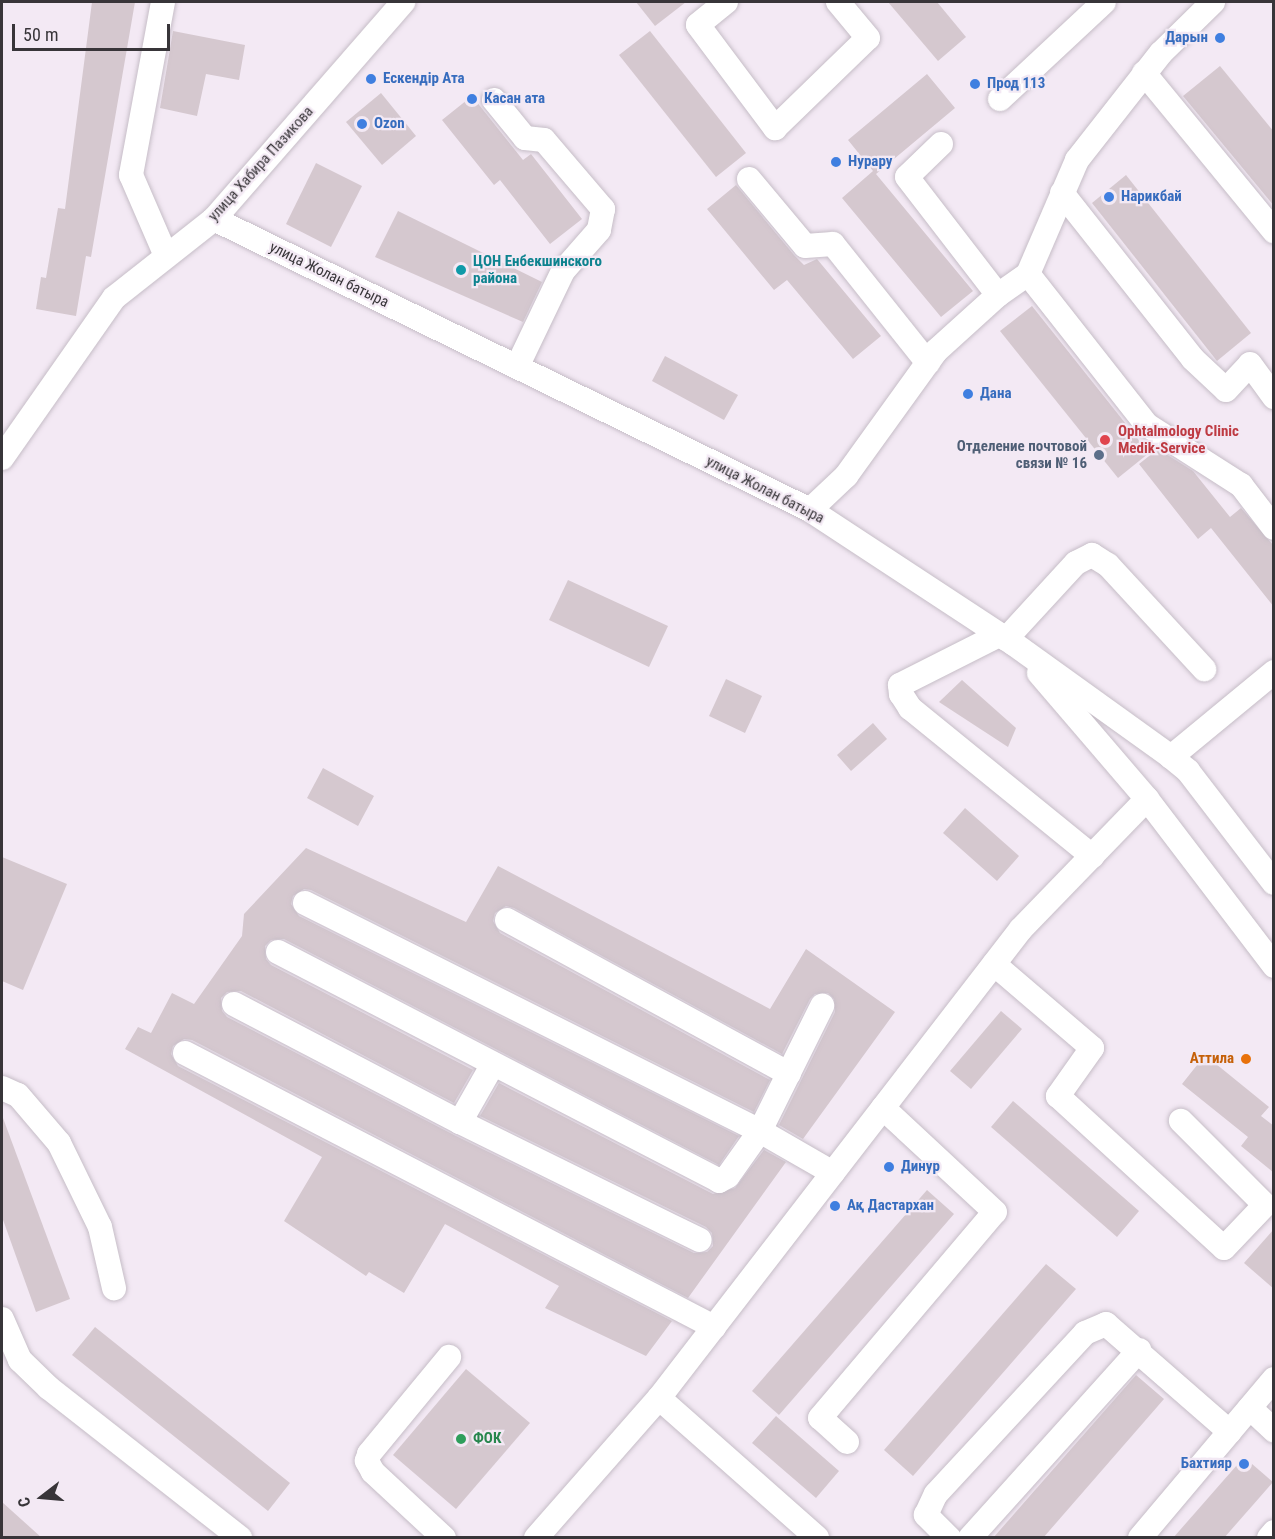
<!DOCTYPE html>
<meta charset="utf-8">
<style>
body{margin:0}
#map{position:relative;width:1275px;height:1539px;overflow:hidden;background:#f3e9f4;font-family:"Roboto Condensed",sans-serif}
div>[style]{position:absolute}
.building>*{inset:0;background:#d5c8cf}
.roads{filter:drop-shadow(0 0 2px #c6bdc7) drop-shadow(0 0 2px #c6bdc7)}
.minor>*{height:24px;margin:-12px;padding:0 12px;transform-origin:12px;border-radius:12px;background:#fff}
.dots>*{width:16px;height:16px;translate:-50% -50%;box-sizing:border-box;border:3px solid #f3e9f4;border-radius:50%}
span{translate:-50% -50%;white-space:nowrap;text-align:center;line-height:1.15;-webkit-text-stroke:4.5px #f3e9f4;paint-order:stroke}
.shop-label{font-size:15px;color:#366cbe;font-weight:700}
.right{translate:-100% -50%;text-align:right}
.left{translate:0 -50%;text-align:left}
.street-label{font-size:15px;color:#383539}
.culture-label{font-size:15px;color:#0d838f;font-weight:700}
.health-label{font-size:15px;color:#be3a42;font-weight:700}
.service-label{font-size:15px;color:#4e5e75;font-weight:700}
.food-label{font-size:15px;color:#c56008;font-weight:700}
.leisure-label{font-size:15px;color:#27864d;font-weight:700}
.frame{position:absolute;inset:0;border:3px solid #383539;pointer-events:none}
.north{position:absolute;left:12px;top:1467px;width:60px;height:60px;-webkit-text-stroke:4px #f3e9f4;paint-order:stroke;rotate:254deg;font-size:16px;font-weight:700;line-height:24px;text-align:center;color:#383539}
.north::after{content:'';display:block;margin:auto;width:21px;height:27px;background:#383539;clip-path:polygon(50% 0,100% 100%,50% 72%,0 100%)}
.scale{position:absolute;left:12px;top:24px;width:158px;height:27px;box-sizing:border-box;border:3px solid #383539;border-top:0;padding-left:8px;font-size:18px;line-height:21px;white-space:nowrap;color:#383539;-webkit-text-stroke:4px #f3e9f4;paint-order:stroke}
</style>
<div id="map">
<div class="building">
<div style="clip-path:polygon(92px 2px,135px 2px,91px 257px,86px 256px,76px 316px,36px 309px,41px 277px,46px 278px,58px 208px,65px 209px)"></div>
<div style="clip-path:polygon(636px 2px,686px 2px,655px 26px)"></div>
<div style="clip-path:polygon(888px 2px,937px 2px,966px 37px,938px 61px)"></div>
<div style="clip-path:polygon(173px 31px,245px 45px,239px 80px,206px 74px,197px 116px,160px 108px)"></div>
<div style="clip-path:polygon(650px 31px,746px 153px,716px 177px,619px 55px)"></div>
<div style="clip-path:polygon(1220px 66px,1274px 132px,1274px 206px,1183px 96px)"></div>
<div style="clip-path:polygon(927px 74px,955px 108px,876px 174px,973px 291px,941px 317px,842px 198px,873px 171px,848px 140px)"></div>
<div style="clip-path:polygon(381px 93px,416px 136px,382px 165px,346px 122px)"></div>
<div style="clip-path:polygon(472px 96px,523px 160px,531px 154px,582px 219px,550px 244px,500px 180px,494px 185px,442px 120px)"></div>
<div style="clip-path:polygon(316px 163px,362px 186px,331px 247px,286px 224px)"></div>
<div style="clip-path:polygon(1126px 175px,1251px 333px,1217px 361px,1092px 203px)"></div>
<div style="clip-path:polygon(736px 185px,794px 255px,804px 265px,817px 259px,881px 336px,853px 359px,787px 280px,774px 290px,707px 209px)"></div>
<div style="clip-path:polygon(398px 211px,542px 282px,523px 322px,375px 257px)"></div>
<div style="clip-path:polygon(1032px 306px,1149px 453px,1118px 478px,1000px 331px)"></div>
<div style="clip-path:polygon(665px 356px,738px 395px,724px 420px,652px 381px)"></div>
<div style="clip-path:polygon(1158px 449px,1193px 471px,1230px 517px,1241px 508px,1274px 546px,1274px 607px,1211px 528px,1198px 539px,1139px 464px)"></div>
<div style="clip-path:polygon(568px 580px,668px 626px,649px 667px,549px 620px)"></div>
<div style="clip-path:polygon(726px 679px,762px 696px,745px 733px,709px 716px)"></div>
<div style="clip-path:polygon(962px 680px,1016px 728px,1008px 747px,939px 702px)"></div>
<div style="clip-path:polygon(873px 723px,887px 739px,851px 771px,837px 755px)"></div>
<div style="clip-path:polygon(323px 768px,374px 796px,358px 826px,307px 798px)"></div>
<div style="clip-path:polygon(965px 808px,1019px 856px,997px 881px,943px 833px)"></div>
<div style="clip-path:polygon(306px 848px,466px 922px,498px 866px,770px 1009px,806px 949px,895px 1012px,803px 1139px,779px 1125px,835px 1012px,834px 999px,828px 993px,815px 994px,810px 999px,782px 1054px,514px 908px,506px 906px,495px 913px,493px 921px,500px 933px,770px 1080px,754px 1112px,311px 890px,304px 889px,293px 896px,291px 904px,299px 916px,739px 1136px,719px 1165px,284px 939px,271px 940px,265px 946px,266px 959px,271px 965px,473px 1070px,454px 1103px,241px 991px,227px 992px,221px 998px,222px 1011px,227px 1017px,454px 1135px,694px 1253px,707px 1252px,713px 1246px,712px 1233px,706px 1227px,480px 1116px,499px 1083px,713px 1194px,735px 1188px,764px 1150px,786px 1162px,688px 1298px,192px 1040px,184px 1039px,173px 1046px,171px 1054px,178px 1066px,672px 1321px,646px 1356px,545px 1308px,559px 1286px,445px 1224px,404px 1293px,369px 1272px,366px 1276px,284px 1221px,322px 1157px,125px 1049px,138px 1027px,151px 1033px,172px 993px,194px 1004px,242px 936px,244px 914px)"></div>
<div style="clip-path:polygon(2px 857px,67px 884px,23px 990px,2px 981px)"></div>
<div style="clip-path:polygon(1001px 1011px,1022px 1029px,971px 1089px,950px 1071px)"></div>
<div style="clip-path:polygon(1205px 1055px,1269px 1107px,1261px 1116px,1274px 1126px,1274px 1173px,1241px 1146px,1248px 1137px,1182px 1084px)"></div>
<div style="clip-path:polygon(1013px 1101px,1139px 1211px,1117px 1237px,991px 1127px)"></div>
<div style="clip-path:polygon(3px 1118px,70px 1299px,36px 1312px,2px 1217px)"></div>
<div style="clip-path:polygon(927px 1190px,954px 1214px,779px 1415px,752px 1391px)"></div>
<div style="clip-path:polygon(1274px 1229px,1274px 1289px,1244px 1263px)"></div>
<div style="clip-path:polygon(1046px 1264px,1076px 1289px,913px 1476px,884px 1450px)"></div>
<div style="clip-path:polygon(95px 1327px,290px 1483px,268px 1511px,72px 1355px)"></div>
<div style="clip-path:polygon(466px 1369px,530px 1423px,456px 1509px,393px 1455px)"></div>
<div style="clip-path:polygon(1136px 1375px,1164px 1399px,1043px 1538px,993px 1538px)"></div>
<div style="clip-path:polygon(776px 1416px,839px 1471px,816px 1498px,752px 1443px)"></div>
<div style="clip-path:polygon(1244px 1457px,1273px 1482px,1224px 1538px,1173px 1538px)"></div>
<div style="clip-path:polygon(2px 1502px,42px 1538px,2px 1538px)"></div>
</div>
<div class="roads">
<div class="minor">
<div style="left:163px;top:2px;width:176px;rotate:100.5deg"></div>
<div style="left:131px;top:175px;width:88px;rotate:66.6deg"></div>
<div style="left:726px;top:2px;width:36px;rotate:141deg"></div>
<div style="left:698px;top:25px;width:129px;rotate:53.2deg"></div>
<div style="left:775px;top:128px;width:129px;rotate:-44.1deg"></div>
<div style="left:868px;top:38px;width:47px;rotate:-129.8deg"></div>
<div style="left:1144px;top:73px;width:205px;rotate:50.6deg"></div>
<div style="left:1000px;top:99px;width:142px;rotate:-43deg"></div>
<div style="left:494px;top:100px;width:49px;rotate:50.8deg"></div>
<div style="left:525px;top:138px;width:19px;rotate:6deg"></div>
<div style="left:544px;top:140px;width:91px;rotate:49.5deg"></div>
<div style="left:603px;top:209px;width:21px;rotate:101deg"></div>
<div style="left:599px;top:230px;width:55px;rotate:131.3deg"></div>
<div style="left:563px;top:271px;width:106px;rotate:115.6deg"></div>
<div style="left:941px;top:144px;width:47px;rotate:135.9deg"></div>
<div style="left:907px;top:177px;width:149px;rotate:52.4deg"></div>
<div style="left:749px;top:179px;width:87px;rotate:50.1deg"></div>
<div style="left:805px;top:246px;width:28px;rotate:-4deg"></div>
<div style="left:833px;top:244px;width:152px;rotate:51.4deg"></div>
<div style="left:1062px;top:193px;width:211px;rotate:51.7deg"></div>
<div style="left:1193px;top:359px;width:45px;rotate:43.2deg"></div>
<div style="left:1226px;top:390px;width:35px;rotate:-47deg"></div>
<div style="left:1250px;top:364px;width:41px;rotate:54deg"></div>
<div style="left:214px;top:219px;width:663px;rotate:26.02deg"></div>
<div style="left:810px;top:510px;width:244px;rotate:33.3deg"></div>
<div style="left:1014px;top:644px;width:193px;rotate:35.7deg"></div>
<div style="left:1171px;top:757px;width:22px;rotate:39deg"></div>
<div style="left:1188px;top:771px;width:141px;rotate:52.5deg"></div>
<div style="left:1028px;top:274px;width:192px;rotate:51.8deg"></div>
<div style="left:1147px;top:425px;width:112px;rotate:32.6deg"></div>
<div style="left:1241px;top:485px;width:54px;rotate:52.5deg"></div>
<div style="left:2px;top:458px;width:195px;rotate:-55deg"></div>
<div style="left:114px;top:298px;width:127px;rotate:-38.3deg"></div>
<div style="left:214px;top:219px;width:288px;rotate:-48.9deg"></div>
<div style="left:810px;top:510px;width:50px;rotate:-43.4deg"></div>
<div style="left:846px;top:476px;width:154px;rotate:-54.2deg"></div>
<div style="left:936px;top:351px;width:84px;rotate:-42.1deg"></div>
<div style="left:998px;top:295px;width:37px;rotate:-35deg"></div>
<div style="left:1028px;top:274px;width:124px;rotate:-66.7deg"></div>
<div style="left:1077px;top:160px;width:136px;rotate:-51.9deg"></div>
<div style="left:1161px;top:53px;width:73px;rotate:-44.4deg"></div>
<div style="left:999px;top:635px;width:111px;rotate:153.2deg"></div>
<div style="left:900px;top:685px;width:9px;rotate:84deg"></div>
<div style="left:901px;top:694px;width:17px;rotate:57deg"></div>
<div style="left:910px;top:708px;width:235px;rotate:39.1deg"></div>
<div style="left:1006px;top:639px;width:103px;rotate:-47.4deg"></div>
<div style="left:1076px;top:563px;width:18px;rotate:-27deg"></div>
<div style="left:1092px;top:555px;width:19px;rotate:32deg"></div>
<div style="left:1108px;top:565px;width:142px;rotate:47.3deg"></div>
<div style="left:1039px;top:673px;width:166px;rotate:49.4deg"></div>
<div style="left:1147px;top:799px;width:210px;rotate:52.7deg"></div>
<div style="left:1171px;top:757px;width:134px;rotate:-39.5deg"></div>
<div style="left:305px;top:903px;width:509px;rotate:26.62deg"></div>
<div style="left:760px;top:1131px;width:84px;rotate:29.9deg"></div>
<div style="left:507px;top:920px;width:321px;rotate:28.6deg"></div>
<div style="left:278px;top:952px;width:497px;rotate:27.4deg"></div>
<div style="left:719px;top:1181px;width:10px;rotate:-29deg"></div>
<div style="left:728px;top:1176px;width:55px;rotate:-54.6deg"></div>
<div style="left:760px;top:1131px;width:140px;rotate:-63.6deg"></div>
<div style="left:994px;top:964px;width:129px;rotate:40.6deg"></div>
<div style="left:1092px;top:1048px;width:59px;rotate:125.3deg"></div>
<div style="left:1058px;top:1096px;width:225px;rotate:42.5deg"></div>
<div style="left:1224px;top:1248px;width:59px;rotate:-46.4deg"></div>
<div style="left:1265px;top:1205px;width:119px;rotate:-135deg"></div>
<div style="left:234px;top:1004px;width:255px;rotate:27.6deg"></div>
<div style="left:185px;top:1053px;width:596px;rotate:27.38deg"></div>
<div style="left:493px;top:1064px;width:67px;rotate:119.6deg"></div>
<div style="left:460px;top:1122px;width:267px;rotate:26.2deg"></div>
<div style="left:2px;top:1088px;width:17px;rotate:24deg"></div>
<div style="left:18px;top:1095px;width:63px;rotate:49.5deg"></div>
<div style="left:59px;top:1143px;width:93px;rotate:64deg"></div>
<div style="left:100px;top:1227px;width:63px;rotate:77.1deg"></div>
<div style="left:2px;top:1319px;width:45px;rotate:66.3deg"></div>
<div style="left:20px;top:1360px;width:40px;rotate:44deg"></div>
<div style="left:49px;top:1388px;width:243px;rotate:38.1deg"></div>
<div style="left:659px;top:1398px;width:211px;rotate:41.5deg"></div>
<div style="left:1250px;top:1408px;width:33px;rotate:43deg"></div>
<div style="left:847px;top:1442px;width:36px;rotate:-138deg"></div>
<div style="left:820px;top:1418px;width:270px;rotate:-49.7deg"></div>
<div style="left:995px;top:1212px;width:153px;rotate:-137.1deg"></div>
<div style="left:444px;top:1538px;width:97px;rotate:-137.1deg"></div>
<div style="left:373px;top:1472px;width:13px;rotate:-119deg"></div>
<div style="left:367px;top:1461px;width:7px;rotate:-74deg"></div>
<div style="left:369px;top:1454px;width:126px;rotate:-50.5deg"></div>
<div style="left:536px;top:1538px;width:186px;rotate:-48.7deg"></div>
<div style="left:659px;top:1398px;width:592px;rotate:-52.34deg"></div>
<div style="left:1021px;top:929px;width:181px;rotate:-45.9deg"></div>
<div style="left:949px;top:1538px;width:33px;rotate:-135deg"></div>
<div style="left:926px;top:1515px;width:23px;rotate:-65deg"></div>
<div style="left:936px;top:1494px;width:219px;rotate:-47.2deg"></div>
<div style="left:1085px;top:1333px;width:23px;rotate:-23deg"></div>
<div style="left:1106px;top:1324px;width:164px;rotate:41.1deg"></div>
<div style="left:970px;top:1538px;width:253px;rotate:-48deg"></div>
<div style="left:1140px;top:1538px;width:208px;rotate:-49.9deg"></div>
<div style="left:1269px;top:1538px;width:8px;rotate:-50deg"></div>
</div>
</div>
<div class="dots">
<div style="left:1220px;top:38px;background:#3f7fe0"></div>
<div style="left:371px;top:79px;background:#3f7fe0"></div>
<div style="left:975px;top:84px;background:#3f7fe0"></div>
<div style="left:472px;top:99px;background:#3f7fe0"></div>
<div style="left:362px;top:124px;background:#3f7fe0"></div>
<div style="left:836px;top:162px;background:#3f7fe0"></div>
<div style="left:1109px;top:197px;background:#3f7fe0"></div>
<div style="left:461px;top:270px;background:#0f9aa8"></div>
<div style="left:968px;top:394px;background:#3f7fe0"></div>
<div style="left:1105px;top:440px;background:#e0444e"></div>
<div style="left:1099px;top:455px;background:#5c6f8a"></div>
<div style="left:1246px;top:1059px;background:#e8710a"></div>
<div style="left:889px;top:1167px;background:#3f7fe0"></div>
<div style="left:835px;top:1206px;background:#3f7fe0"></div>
<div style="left:461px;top:1439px;background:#2e9e5b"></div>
<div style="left:1244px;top:1464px;background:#3f7fe0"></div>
</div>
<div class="shop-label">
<span class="right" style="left:1208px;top:38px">Дарын</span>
<span class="left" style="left:383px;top:79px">Ескендір Ата</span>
<span class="left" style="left:987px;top:84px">Прод 113</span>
<span class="left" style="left:484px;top:99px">Касан ата</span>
<span class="left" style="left:374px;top:124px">Ozon</span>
<span class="left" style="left:848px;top:162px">Нурару</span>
<span class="left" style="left:1121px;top:197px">Нарикбай</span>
<span class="left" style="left:980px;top:394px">Дана</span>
<span class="left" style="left:901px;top:1167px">Динур</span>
<span class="left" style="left:847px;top:1206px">Ақ Дастархан</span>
<span class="right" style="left:1232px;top:1464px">Бахтияр</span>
</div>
<div class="street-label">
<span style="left:261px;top:164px;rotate:-48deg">улица Хабира Пазикова</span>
<span style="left:329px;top:275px;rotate:26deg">улица Жолан батыра</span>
<span style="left:765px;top:490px;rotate:27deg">улица Жолан батыра</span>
</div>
<div class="culture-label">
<span class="left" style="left:473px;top:270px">ЦОН Енбекшинского<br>района</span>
</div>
<div class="health-label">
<span class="left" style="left:1118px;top:440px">Ophtalmology Clinic<br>Medik-Service</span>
</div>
<div class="service-label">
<span class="right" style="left:1087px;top:455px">Отделение почтовой<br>связи № 16</span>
</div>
<div class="food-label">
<span class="right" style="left:1234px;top:1059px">Аттила</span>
</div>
<div class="leisure-label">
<span class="left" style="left:473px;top:1439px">ФОК</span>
</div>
<div class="frame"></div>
<div class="north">С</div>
<div class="scale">50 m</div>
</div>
